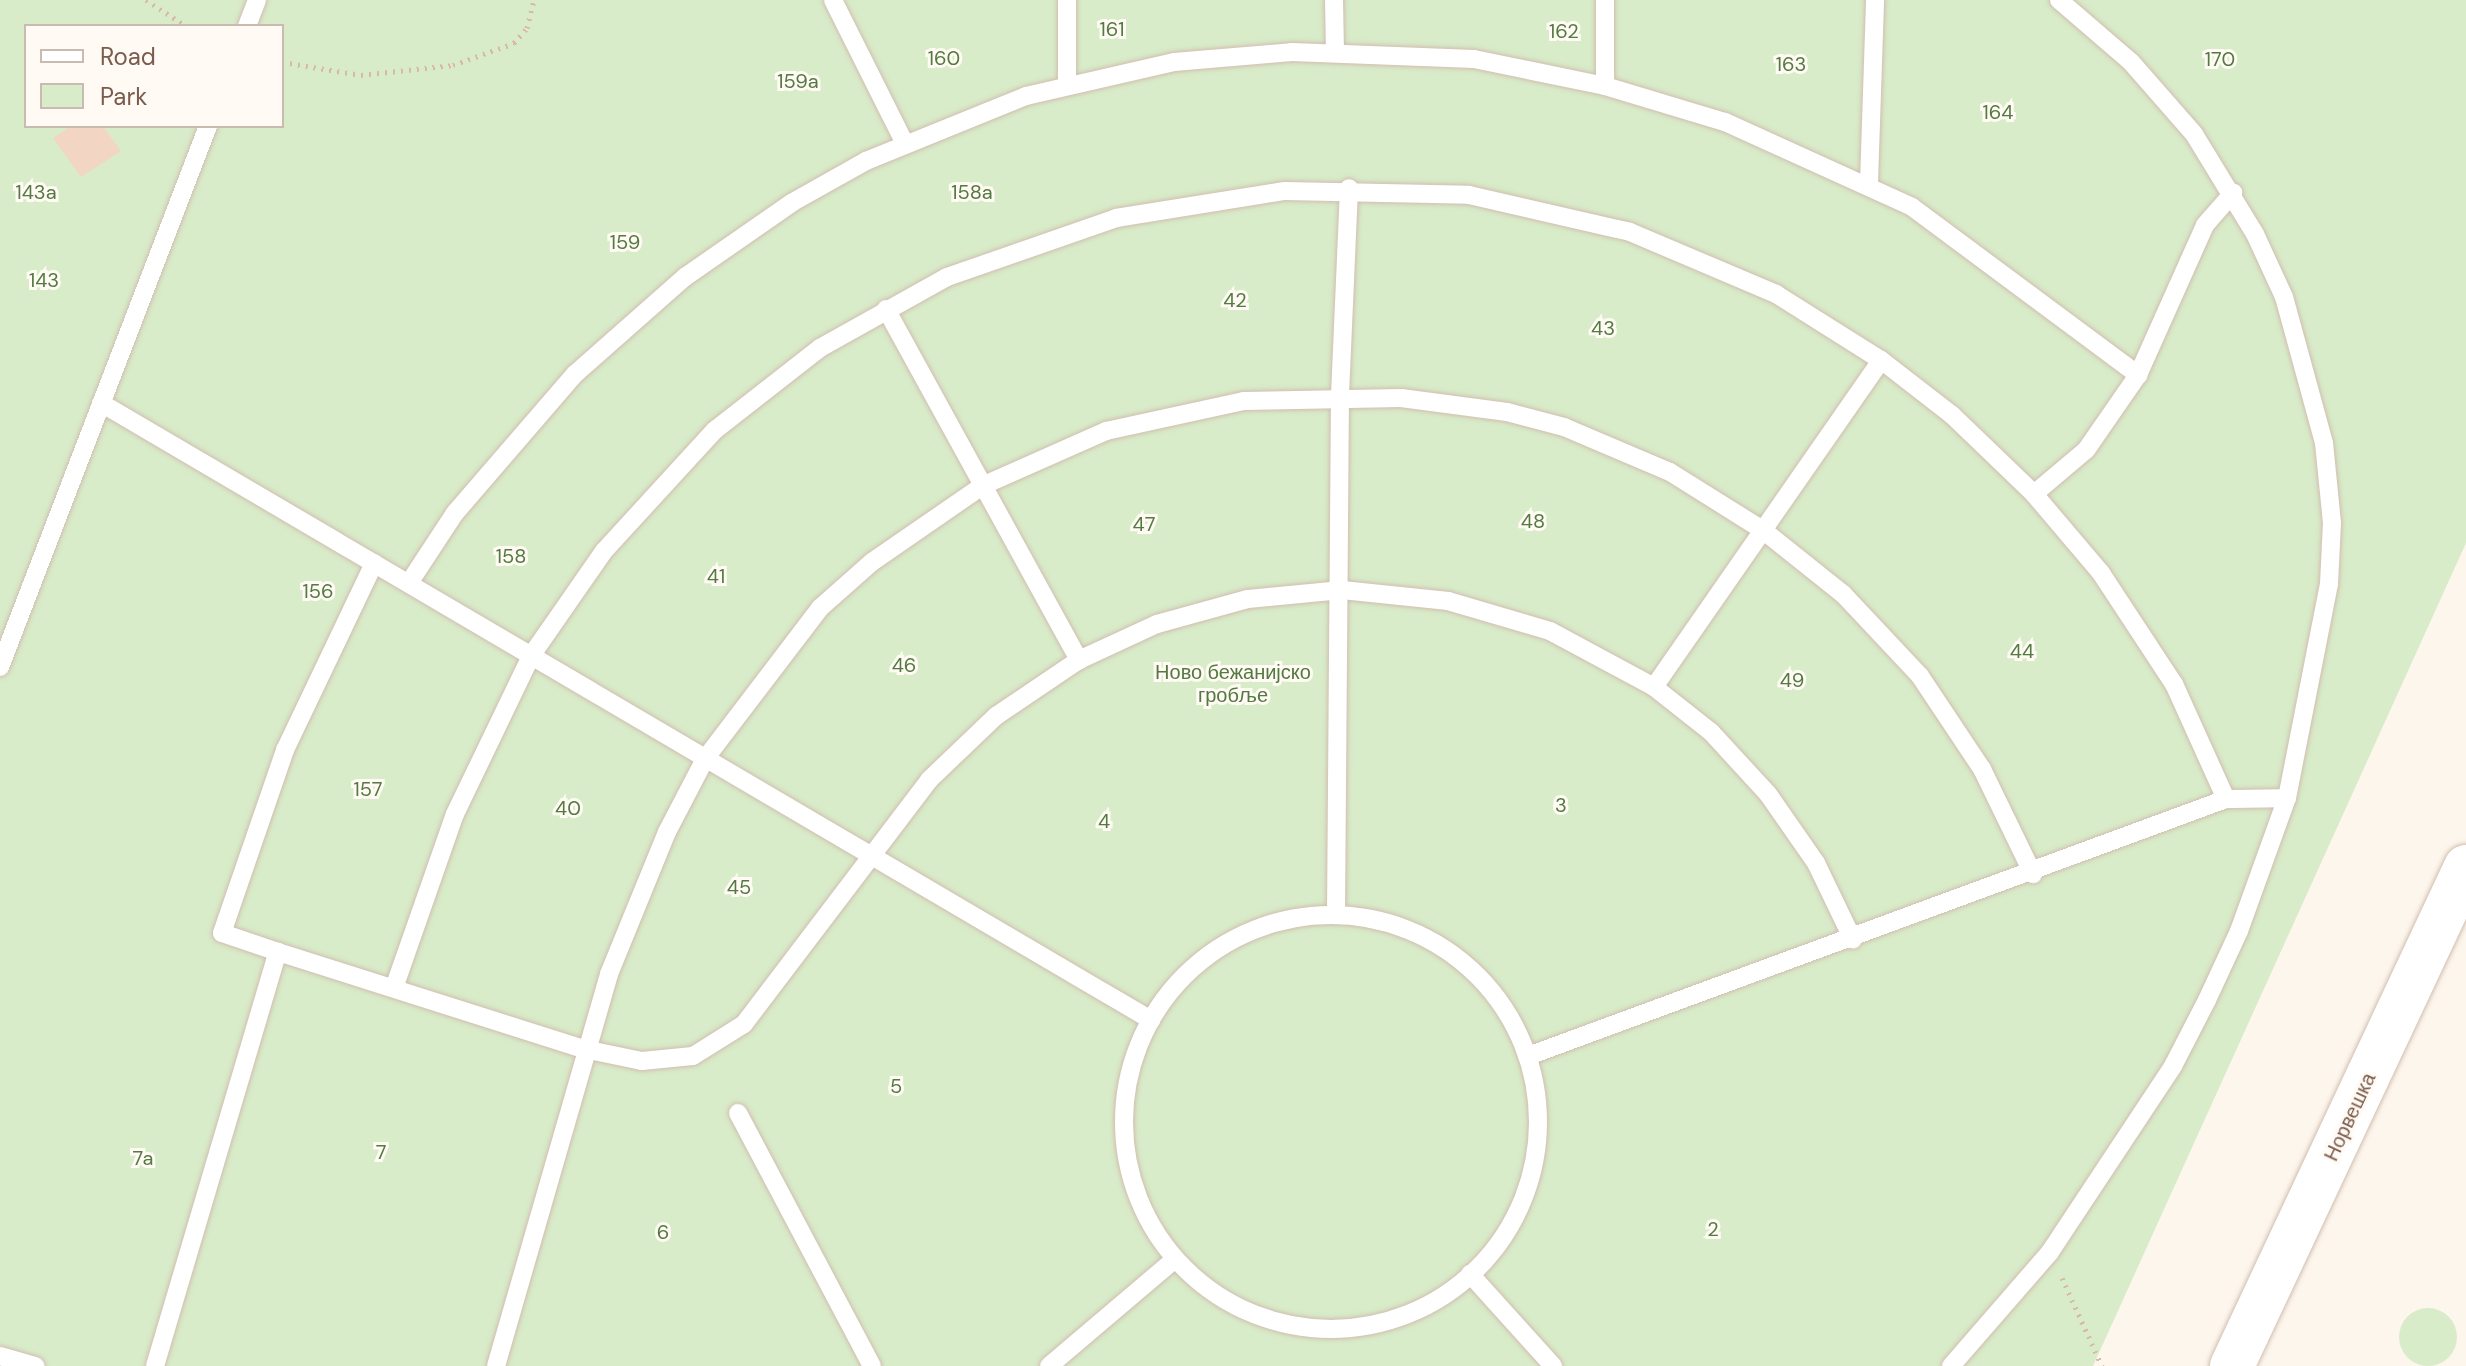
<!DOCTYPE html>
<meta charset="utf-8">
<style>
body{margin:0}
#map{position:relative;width:2466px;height:1366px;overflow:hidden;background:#fdf6ec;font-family:"DM Sans",sans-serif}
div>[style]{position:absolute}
.green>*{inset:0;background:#d8ecc9}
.round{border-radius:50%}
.building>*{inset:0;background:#f3d5c3}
.path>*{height:5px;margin-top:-2.5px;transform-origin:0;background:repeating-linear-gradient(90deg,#d9b8a5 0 2px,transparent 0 8px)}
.roads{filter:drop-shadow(0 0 2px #d1beb0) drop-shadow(0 0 2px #d1beb0)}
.lane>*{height:18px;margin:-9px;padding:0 9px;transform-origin:9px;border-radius:9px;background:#fff}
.lane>.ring{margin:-9px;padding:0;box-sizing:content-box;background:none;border:18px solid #fff;border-radius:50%}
.secondary>*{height:44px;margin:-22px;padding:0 22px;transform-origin:22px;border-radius:22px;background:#fff}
span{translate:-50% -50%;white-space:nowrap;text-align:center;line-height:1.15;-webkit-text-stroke:6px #fffaf3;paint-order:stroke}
.park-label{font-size:20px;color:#537a41}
.street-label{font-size:20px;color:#7a5c4d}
.legend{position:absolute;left:24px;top:24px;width:260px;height:104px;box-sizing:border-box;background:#fffaf3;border:2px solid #cabbb1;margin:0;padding:10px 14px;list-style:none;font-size:24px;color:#7a5c4d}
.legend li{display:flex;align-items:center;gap:16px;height:40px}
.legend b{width:40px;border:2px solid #cabbb1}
</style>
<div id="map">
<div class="green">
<div style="clip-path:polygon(evenodd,0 0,2466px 0,2466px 543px,2093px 1366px,0 1366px,0 0,26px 26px,282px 26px,282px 126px,26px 126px,26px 26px)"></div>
<div class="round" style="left:2399px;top:1308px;width:58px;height:58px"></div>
</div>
<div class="building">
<div style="clip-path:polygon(71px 126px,103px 126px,121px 151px,81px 177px,53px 138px)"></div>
</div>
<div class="path">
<div style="left:146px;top:0;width:48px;rotate:33deg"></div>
<div style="left:282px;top:62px;width:80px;rotate:9.3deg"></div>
<div style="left:361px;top:75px;width:93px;rotate:-6.2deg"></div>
<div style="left:453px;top:65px;width:65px;rotate:-19.8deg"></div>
<div style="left:514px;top:43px;width:20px;rotate:-49deg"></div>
<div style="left:527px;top:28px;width:29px;rotate:-76deg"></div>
<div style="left:2062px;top:1278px;width:97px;rotate:65.6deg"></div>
</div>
<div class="roads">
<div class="lane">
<div style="left:833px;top:0;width:161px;rotate:63.4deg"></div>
<div style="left:1067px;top:0;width:85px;rotate:90deg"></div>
<div style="left:1334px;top:0;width:51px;rotate:88.9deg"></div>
<div style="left:247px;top:26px;width:28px;rotate:-69deg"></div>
<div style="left:1605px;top:86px;width:86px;rotate:-90deg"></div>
<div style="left:1869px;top:183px;width:183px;rotate:-88.1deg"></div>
<div style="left:886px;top:309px;width:401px;rotate:61.2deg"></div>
<div style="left:2138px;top:375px;width:164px;rotate:-65.9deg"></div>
<div style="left:2205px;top:225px;width:43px;rotate:-48.8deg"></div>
<div style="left:101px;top:403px;width:1218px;rotate:30.44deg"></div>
<div style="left:409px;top:583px;width:84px;rotate:-56.7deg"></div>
<div style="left:455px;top:513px;width:184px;rotate:-49.2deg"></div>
<div style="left:575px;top:374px;width:147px;rotate:-41.4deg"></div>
<div style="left:685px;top:277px;width:131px;rotate:-34.8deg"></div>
<div style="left:793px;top:202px;width:84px;rotate:-29.3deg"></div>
<div style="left:866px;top:161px;width:173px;rotate:-22.1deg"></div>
<div style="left:1026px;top:96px;width:152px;rotate:-12.9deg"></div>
<div style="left:1174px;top:62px;width:118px;rotate:-4.8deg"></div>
<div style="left:1292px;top:52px;width:182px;rotate:2.2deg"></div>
<div style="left:1474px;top:59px;width:134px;rotate:11.6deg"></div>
<div style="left:1605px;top:86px;width:125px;rotate:16.7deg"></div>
<div style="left:1725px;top:122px;width:205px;rotate:24.4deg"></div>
<div style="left:1912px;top:207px;width:282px;rotate:36.6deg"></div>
<div style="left:2138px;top:375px;width:91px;rotate:124.7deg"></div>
<div style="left:2086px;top:450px;width:68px;rotate:139.8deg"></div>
<div style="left:0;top:667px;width:580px;rotate:-68.97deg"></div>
<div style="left:1654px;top:687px;width:398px;rotate:-55.2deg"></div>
<div style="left:1336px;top:915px;width:520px;rotate:-89.56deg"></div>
<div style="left:1340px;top:395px;width:207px;rotate:-87.5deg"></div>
<div class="ring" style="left:1124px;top:915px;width:396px;height:396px"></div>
<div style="left:278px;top:952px;width:59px;rotate:-161.3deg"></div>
<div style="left:222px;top:933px;width:194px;rotate:-71deg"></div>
<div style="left:285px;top:750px;width:207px;rotate:-64.5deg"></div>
<div style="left:394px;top:988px;width:184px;rotate:-70.7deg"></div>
<div style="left:455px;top:814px;width:175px;rotate:-64.3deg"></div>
<div style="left:531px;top:656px;width:128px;rotate:-55.2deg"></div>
<div style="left:604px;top:551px;width:164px;rotate:-47.5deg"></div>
<div style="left:715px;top:430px;width:133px;rotate:-38deg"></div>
<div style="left:820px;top:348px;width:145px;rotate:-29.2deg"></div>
<div style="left:947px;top:277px;width:179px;rotate:-19.2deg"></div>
<div style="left:1116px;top:218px;width:171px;rotate:-9.1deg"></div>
<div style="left:1285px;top:191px;width:184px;rotate:1.2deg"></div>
<div style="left:1469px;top:195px;width:165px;rotate:12.9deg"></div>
<div style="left:1630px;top:232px;width:159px;rotate:23deg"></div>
<div style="left:1776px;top:294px;width:124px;rotate:32.2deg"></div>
<div style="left:1881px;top:360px;width:90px;rotate:37.8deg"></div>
<div style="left:1952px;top:415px;width:114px;rotate:43.9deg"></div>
<div style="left:2034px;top:494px;width:104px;rotate:49.7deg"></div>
<div style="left:2101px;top:573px;width:133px;rotate:56.7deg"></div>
<div style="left:2174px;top:684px;width:126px;rotate:65.7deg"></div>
<div style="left:1528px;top:1056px;width:744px;rotate:-20.21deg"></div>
<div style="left:2226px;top:799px;width:61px;rotate:-0.9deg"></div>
<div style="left:738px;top:1113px;width:286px;rotate:62.1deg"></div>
<div style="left:1470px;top:1274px;width:124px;rotate:47.9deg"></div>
<div style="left:0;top:1356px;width:37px;rotate:16deg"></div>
<div style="left:155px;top:1366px;width:432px;rotate:-73.5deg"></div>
<div style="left:278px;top:952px;width:321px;rotate:17.6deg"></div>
<div style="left:584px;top:1049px;width:59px;rotate:11.7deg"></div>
<div style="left:642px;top:1061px;width:51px;rotate:-5.6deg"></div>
<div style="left:693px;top:1056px;width:60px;rotate:-32.1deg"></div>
<div style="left:744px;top:1024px;width:306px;rotate:-52.8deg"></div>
<div style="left:929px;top:780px;width:93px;rotate:-43.7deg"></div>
<div style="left:996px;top:716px;width:100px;rotate:-34deg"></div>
<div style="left:1079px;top:660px;width:86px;rotate:-24.8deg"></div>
<div style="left:1157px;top:624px;width:94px;rotate:-15.4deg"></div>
<div style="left:1248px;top:599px;width:94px;rotate:-5.5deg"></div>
<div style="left:1342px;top:590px;width:107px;rotate:5.9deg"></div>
<div style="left:1448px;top:601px;width:106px;rotate:16.4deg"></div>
<div style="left:1550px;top:631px;width:118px;rotate:28.3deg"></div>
<div style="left:1654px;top:687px;width:73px;rotate:38.3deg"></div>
<div style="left:1711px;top:732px;width:84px;rotate:47.4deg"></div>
<div style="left:1768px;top:794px;width:84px;rotate:55.2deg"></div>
<div style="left:1816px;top:863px;width:85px;rotate:64.3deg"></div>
<div style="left:496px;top:1366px;width:408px;rotate:-73.9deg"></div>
<div style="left:609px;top:974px;width:153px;rotate:-67.8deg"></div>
<div style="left:667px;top:832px;width:82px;rotate:-62.5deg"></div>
<div style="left:705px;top:759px;width:190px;rotate:-52.7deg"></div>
<div style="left:820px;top:608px;width:69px;rotate:-41.5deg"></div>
<div style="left:872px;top:562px;width:134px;rotate:-34.6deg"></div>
<div style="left:982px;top:486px;width:136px;rotate:-23.9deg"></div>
<div style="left:1106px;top:431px;width:141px;rotate:-12.3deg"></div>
<div style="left:1244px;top:401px;width:157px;rotate:-1.1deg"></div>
<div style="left:1401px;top:398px;width:107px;rotate:7.5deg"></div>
<div style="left:1507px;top:412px;width:59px;rotate:14.7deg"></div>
<div style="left:1564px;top:427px;width:115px;rotate:23deg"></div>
<div style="left:1670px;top:472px;width:111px;rotate:32.1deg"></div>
<div style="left:1764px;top:531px;width:101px;rotate:38.6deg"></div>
<div style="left:1843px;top:594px;width:112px;rotate:46.8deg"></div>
<div style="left:1920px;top:676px;width:112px;rotate:56.3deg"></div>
<div style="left:1982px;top:769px;width:117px;rotate:64.1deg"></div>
<div style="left:1049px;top:1366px;width:165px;rotate:-40.3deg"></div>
<div style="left:1951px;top:1366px;width:151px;rotate:-49deg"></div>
<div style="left:2050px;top:1252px;width:223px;rotate:-56.5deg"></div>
<div style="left:2173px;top:1066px;width:74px;rotate:-62.7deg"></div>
<div style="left:2207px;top:1000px;width:76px;rotate:-65.1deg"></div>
<div style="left:2239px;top:931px;width:141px;rotate:-70.2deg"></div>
<div style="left:2287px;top:798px;width:218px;rotate:-78.9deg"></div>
<div style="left:2329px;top:584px;width:61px;rotate:-87.2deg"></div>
<div style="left:2332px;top:523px;width:80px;rotate:-95.7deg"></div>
<div style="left:2324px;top:443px;width:151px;rotate:-105.3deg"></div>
<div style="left:2284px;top:297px;width:69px;rotate:-114.7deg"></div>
<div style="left:2255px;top:234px;width:117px;rotate:-121.4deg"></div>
<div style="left:2194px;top:134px;width:96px;rotate:-131.2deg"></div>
<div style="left:2131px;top:62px;width:95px;rotate:-139.3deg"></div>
</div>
<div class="secondary">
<div style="left:2232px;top:1366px;width:551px;rotate:-64.88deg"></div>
</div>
</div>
<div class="park-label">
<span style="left:1112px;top:29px">161</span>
<span style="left:1564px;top:31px">162</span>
<span style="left:944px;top:58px">160</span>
<span style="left:2220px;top:59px">170</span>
<span style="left:1791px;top:64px">163</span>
<span style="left:798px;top:81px">159a</span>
<span style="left:1998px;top:112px">164</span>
<span style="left:36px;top:192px">143a</span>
<span style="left:972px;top:192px">158a</span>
<span style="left:625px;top:242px">159</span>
<span style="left:44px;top:280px">143</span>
<span style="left:1235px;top:300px">42</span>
<span style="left:1603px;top:328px">43</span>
<span style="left:1533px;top:521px">48</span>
<span style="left:1144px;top:524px">47</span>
<span style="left:511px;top:556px">158</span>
<span style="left:716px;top:576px">41</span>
<span style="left:318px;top:591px">156</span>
<span style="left:2022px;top:651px">44</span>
<span style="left:904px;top:665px">46</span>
<span style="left:1233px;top:684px">Ново бежанијско<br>гробље</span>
<span style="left:1792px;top:680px">49</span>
<span style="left:368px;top:789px">157</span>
<span style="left:1561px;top:805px">3</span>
<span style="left:568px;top:808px">40</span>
<span style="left:1104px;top:821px">4</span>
<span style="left:739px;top:887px">45</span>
<span style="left:896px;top:1086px">5</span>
<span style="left:381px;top:1152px">7</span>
<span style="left:143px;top:1158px">7a</span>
<span style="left:1713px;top:1229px">2</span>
<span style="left:663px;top:1232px">6</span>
</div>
<div class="street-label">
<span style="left:2350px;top:1117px;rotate:-65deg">Норвешка</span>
</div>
<ul class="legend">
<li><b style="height:10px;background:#fff"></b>Road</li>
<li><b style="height:22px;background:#d8ecc9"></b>Park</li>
</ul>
</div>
